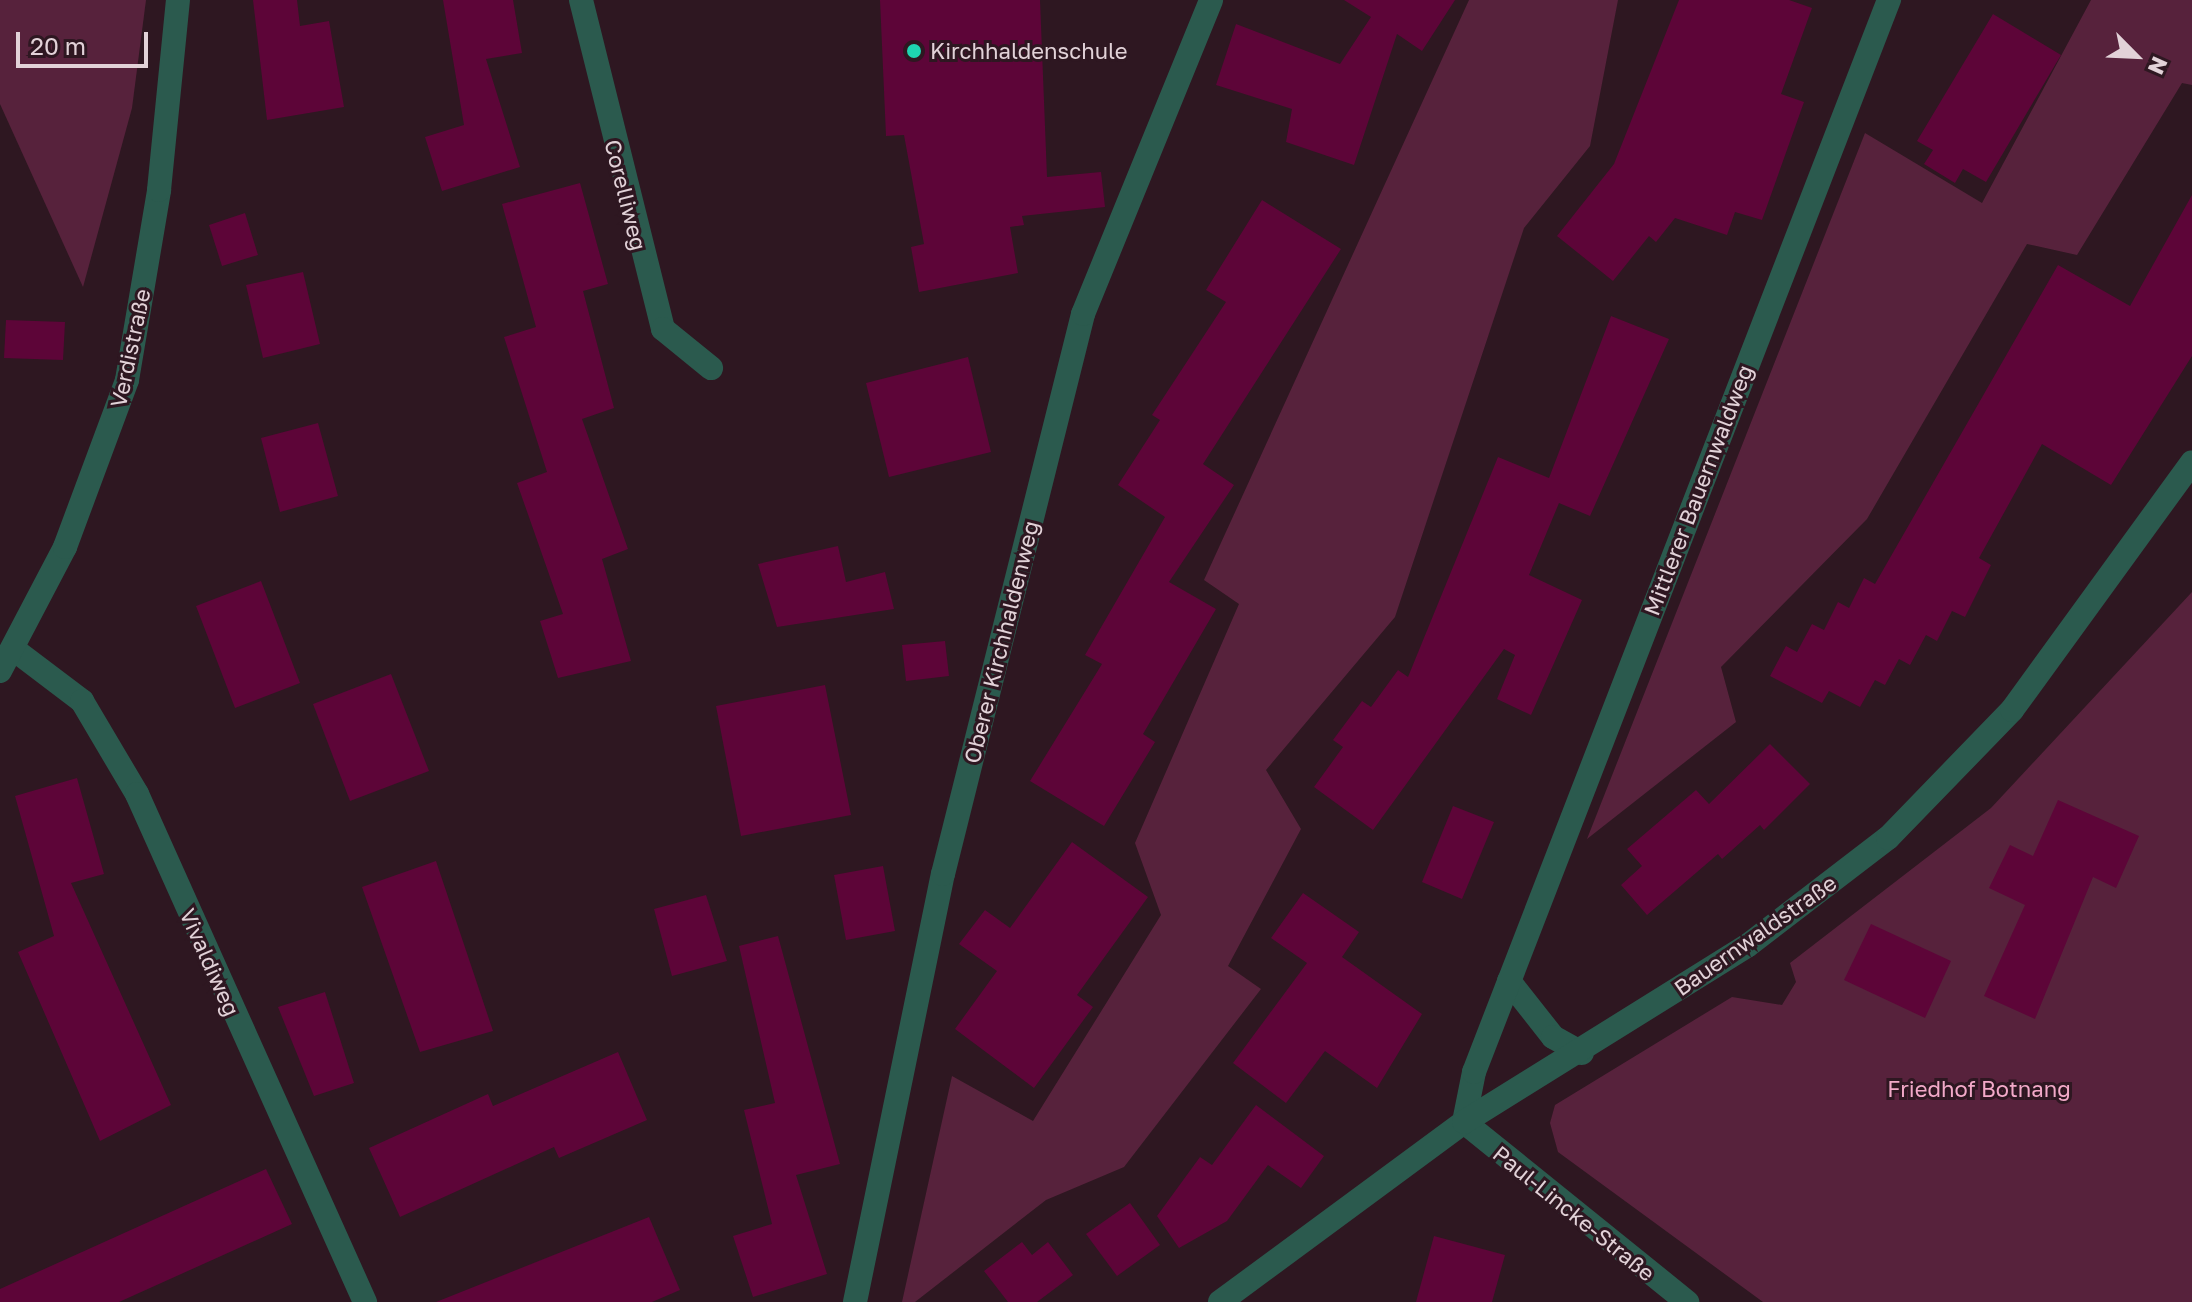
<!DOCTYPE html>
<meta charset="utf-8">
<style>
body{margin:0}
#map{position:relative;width:2192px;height:1302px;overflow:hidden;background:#2e1721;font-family:"Golos Text",sans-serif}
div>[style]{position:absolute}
.green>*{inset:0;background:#57223c}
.building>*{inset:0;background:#5d0538}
.minor>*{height:24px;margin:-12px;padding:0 12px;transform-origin:12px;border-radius:12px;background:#2b5a4e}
.dots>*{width:22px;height:22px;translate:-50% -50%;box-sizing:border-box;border:4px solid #2e1721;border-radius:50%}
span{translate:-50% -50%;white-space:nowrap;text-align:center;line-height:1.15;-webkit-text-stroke:6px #2e1721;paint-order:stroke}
.poi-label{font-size:22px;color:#e2d2d8}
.left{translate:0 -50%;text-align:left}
.street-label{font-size:22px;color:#e2d2d8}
.park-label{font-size:22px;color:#f2a9c8}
.north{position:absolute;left:2096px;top:16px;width:80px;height:80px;-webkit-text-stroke:6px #2e1721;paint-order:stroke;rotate:114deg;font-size:22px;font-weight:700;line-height:32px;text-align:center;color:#e2d2d8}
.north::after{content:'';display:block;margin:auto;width:28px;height:36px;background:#e2d2d8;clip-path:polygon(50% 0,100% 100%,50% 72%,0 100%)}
.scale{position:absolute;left:16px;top:32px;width:132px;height:36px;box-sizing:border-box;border:4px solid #e2d2d8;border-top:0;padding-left:10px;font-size:24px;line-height:28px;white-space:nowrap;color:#e2d2d8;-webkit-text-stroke:6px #2e1721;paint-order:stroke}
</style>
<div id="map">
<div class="green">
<div style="clip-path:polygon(0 0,146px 0,132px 108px,83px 287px,0 104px)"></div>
<div style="clip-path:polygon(1469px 0,1618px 0,1590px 146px,1524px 228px,1395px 617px,1266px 770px,1301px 829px,1228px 966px,1261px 989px,1124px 1167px,1046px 1200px,915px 1302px,902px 1302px,952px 1076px,1033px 1121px,1161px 915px,1135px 843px,1239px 604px,1204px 580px)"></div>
<div style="clip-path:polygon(2091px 0,2192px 0,2192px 85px,2182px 83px,2077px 255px,2027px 244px,1867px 519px,1721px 667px,1736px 722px,1587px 839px,1865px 133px,1982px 203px)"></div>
<div style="clip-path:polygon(2192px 592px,2192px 1302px,1763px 1302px,1558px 1152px,1550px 1123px,1555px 1105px,1732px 997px,1782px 1005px,1796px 982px,1790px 963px,1991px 808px)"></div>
</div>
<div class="building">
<div style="clip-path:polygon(253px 0,297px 0,300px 26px,329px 21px,344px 107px,267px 120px)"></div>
<div style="clip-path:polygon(443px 0,513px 0,522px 53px,486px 59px,520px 167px,442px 191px,425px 137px,464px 125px)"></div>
<div style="clip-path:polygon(880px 0,1040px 0,1047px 177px,1101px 172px,1105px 207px,1022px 216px,1024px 225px,1010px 227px,1018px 273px,919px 292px,911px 247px,924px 244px,904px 135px,886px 136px)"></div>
<div style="clip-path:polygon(1344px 0,1455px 0,1422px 51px,1397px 34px,1354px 165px,1286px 142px,1292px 109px,1216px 85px,1236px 24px,1340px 64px,1371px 17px)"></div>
<div style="clip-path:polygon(1679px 0,1789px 0,1812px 8px,1781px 94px,1804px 102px,1762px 220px,1735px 212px,1727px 235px,1675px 218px,1656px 242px,1649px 236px,1613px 281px,1557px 236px,1614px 164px)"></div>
<div style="clip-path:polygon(1993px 14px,2061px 55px,1986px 182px,1963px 169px,1955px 183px,1924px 164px,1933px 150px,1917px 141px)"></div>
<div style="clip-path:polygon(580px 183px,608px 284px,583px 291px,614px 408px,582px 419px,628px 549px,602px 559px,631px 661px,558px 678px,540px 621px,563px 614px,517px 483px,547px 472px,504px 337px,536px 327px,502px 204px)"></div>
<div style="clip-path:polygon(2192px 195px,2192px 356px,2111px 485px,2042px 444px,1979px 558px,1991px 565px,1965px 617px,1952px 611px,1937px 641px,1926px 635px,1910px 665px,1899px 659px,1885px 685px,1875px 680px,1860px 707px,1829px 691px,1822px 703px,1770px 676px,1786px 646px,1797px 652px,1812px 624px,1824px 630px,1838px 602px,1849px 608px,1864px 578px,1875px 584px,2058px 265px,2130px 306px)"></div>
<div style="clip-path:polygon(1262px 200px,1341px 249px,1203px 464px,1234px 485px,1169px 582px,1216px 609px,1143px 734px,1155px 742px,1104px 826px,1030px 781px,1102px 664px,1085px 655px,1165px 517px,1118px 485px,1160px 420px,1152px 415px,1226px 302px,1206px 290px)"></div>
<div style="clip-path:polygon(245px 213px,258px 255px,222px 266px,209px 225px)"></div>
<div style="clip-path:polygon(303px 272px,320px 344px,263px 358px,246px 285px)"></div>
<div style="clip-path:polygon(1611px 316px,1669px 339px,1590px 516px,1559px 503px,1529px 575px,1582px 600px,1531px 715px,1497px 699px,1515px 655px,1504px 649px,1373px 830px,1314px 787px,1343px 747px,1333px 740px,1362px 701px,1371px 707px,1398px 670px,1408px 677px,1498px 457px,1549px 478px)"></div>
<div style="clip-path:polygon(6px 320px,65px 322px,63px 360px,4px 358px)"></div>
<div style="clip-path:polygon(968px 357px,991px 452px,889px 477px,866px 383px)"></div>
<div style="clip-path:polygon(318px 423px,338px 496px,280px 512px,261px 438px)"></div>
<div style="clip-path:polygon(838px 546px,846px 582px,885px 572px,894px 609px,777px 627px,758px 564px)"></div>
<div style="clip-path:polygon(261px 581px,300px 683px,235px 708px,196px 606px)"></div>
<div style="clip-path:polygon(945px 641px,949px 676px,906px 681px,902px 645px)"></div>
<div style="clip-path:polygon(391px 674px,429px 771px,350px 801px,313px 704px)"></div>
<div style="clip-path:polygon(825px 685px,851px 815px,741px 836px,716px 706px)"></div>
<div style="clip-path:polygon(1770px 744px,1810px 784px,1764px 830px,1760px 825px,1722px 859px,1718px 854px,1647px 915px,1621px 885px,1642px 866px,1627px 849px,1696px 790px,1709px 804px)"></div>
<div style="clip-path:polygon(77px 778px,104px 874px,71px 883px,171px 1105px,100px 1141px,18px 952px,54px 936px,15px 796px)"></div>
<div style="clip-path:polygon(2058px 800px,2139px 836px,2116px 888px,2093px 877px,2035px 1019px,1984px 996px,2025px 905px,1989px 888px,2010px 845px,2033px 856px)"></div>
<div style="clip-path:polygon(1453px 806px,1494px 822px,1462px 899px,1422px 882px)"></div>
<div style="clip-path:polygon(1072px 842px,1148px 897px,1077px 995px,1093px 1007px,1034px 1088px,955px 1029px,997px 971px,959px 944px,985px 910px,1010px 928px)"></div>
<div style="clip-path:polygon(436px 861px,493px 1031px,420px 1052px,362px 887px)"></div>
<div style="clip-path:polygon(883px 866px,895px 931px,846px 940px,834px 875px)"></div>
<div style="clip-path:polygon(1303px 893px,1359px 932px,1342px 957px,1422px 1014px,1377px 1088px,1325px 1051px,1286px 1103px,1233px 1063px,1307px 963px,1271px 938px)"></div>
<div style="clip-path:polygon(706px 895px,727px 961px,672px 976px,654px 909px)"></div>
<div style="clip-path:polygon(1871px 924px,1951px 961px,1925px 1018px,1844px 980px)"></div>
<div style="clip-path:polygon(778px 936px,840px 1164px,796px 1175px,827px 1274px,753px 1297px,733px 1236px,772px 1224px,744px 1110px,775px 1103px,739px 946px)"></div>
<div style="clip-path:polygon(325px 992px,354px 1083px,314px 1096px,278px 1007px)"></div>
<div style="clip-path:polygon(618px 1052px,647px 1120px,559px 1158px,554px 1147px,400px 1217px,369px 1148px,488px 1094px,493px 1106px)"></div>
<div style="clip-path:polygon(1256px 1105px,1324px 1156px,1301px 1188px,1268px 1165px,1227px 1221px,1179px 1248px,1157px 1216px,1200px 1157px,1212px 1165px)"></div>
<div style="clip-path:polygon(266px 1169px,292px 1224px,119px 1302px,0 1302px,0 1289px)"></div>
<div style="clip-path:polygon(1130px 1203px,1160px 1245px,1117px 1276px,1086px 1234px)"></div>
<div style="clip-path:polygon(649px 1217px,680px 1290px,652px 1302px,436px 1302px)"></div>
<div style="clip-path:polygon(1434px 1236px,1505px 1255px,1492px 1302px,1416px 1302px)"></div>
<div style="clip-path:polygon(1022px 1242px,1032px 1255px,1048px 1242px,1073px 1275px,1037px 1302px,1008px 1302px,984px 1271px)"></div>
</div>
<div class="minor">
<div style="left:581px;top:0;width:339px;rotate:76deg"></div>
<div style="left:663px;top:329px;width:62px;rotate:39.1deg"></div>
<div style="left:16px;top:651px;width:83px;rotate:37.1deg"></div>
<div style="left:82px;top:701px;width:108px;rotate:59.4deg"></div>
<div style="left:137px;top:794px;width:557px;rotate:65.83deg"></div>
<div style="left:0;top:671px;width:140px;rotate:-62.3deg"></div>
<div style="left:65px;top:547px;width:178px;rotate:-69.6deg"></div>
<div style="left:127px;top:380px;width:193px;rotate:-80.4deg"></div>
<div style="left:159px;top:190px;width:191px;rotate:-84.3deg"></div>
<div style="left:1509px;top:981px;width:71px;rotate:51.8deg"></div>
<div style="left:1553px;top:1037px;width:33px;rotate:29deg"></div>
<div style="left:1464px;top:1122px;width:51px;rotate:-78.7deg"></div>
<div style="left:1474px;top:1072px;width:1150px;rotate:-68.84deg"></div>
<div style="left:1464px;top:1122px;width:287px;rotate:38.9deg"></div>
<div style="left:855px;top:1302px;width:437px;rotate:-78.4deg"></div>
<div style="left:943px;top:874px;width:577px;rotate:-75.96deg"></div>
<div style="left:1083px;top:314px;width:339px;rotate:-67.8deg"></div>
<div style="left:1220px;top:1302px;width:303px;rotate:-36.4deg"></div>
<div style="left:1464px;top:1122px;width:333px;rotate:-31.9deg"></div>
<div style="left:1747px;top:946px;width:178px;rotate:-37.5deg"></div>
<div style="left:1888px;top:838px;width:178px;rotate:-45.9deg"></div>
<div style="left:2012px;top:710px;width:306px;rotate:-54deg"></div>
</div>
<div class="dots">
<div style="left:914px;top:51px;background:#1ed5b1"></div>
</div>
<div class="poi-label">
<span class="left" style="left:930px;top:51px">Kirchhaldenschule</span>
</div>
<div class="street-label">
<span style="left:626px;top:195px;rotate:76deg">Corelliweg</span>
<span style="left:130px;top:348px;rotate:-78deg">Verdistraße</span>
<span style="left:1698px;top:490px;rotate:-69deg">Mittlerer Bauernwaldweg</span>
<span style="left:1001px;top:642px;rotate:-76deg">Oberer Kirchhaldenweg</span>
<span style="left:1755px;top:935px;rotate:-35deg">Bauernwaldstraße</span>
<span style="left:210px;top:962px;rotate:66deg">Vivaldiweg</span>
<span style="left:1574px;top:1213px;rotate:39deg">Paul-Lincke-Straße</span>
</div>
<div class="park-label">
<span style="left:1979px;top:1089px">Friedhof Botnang</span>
</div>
<div class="north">N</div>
<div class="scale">20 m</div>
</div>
